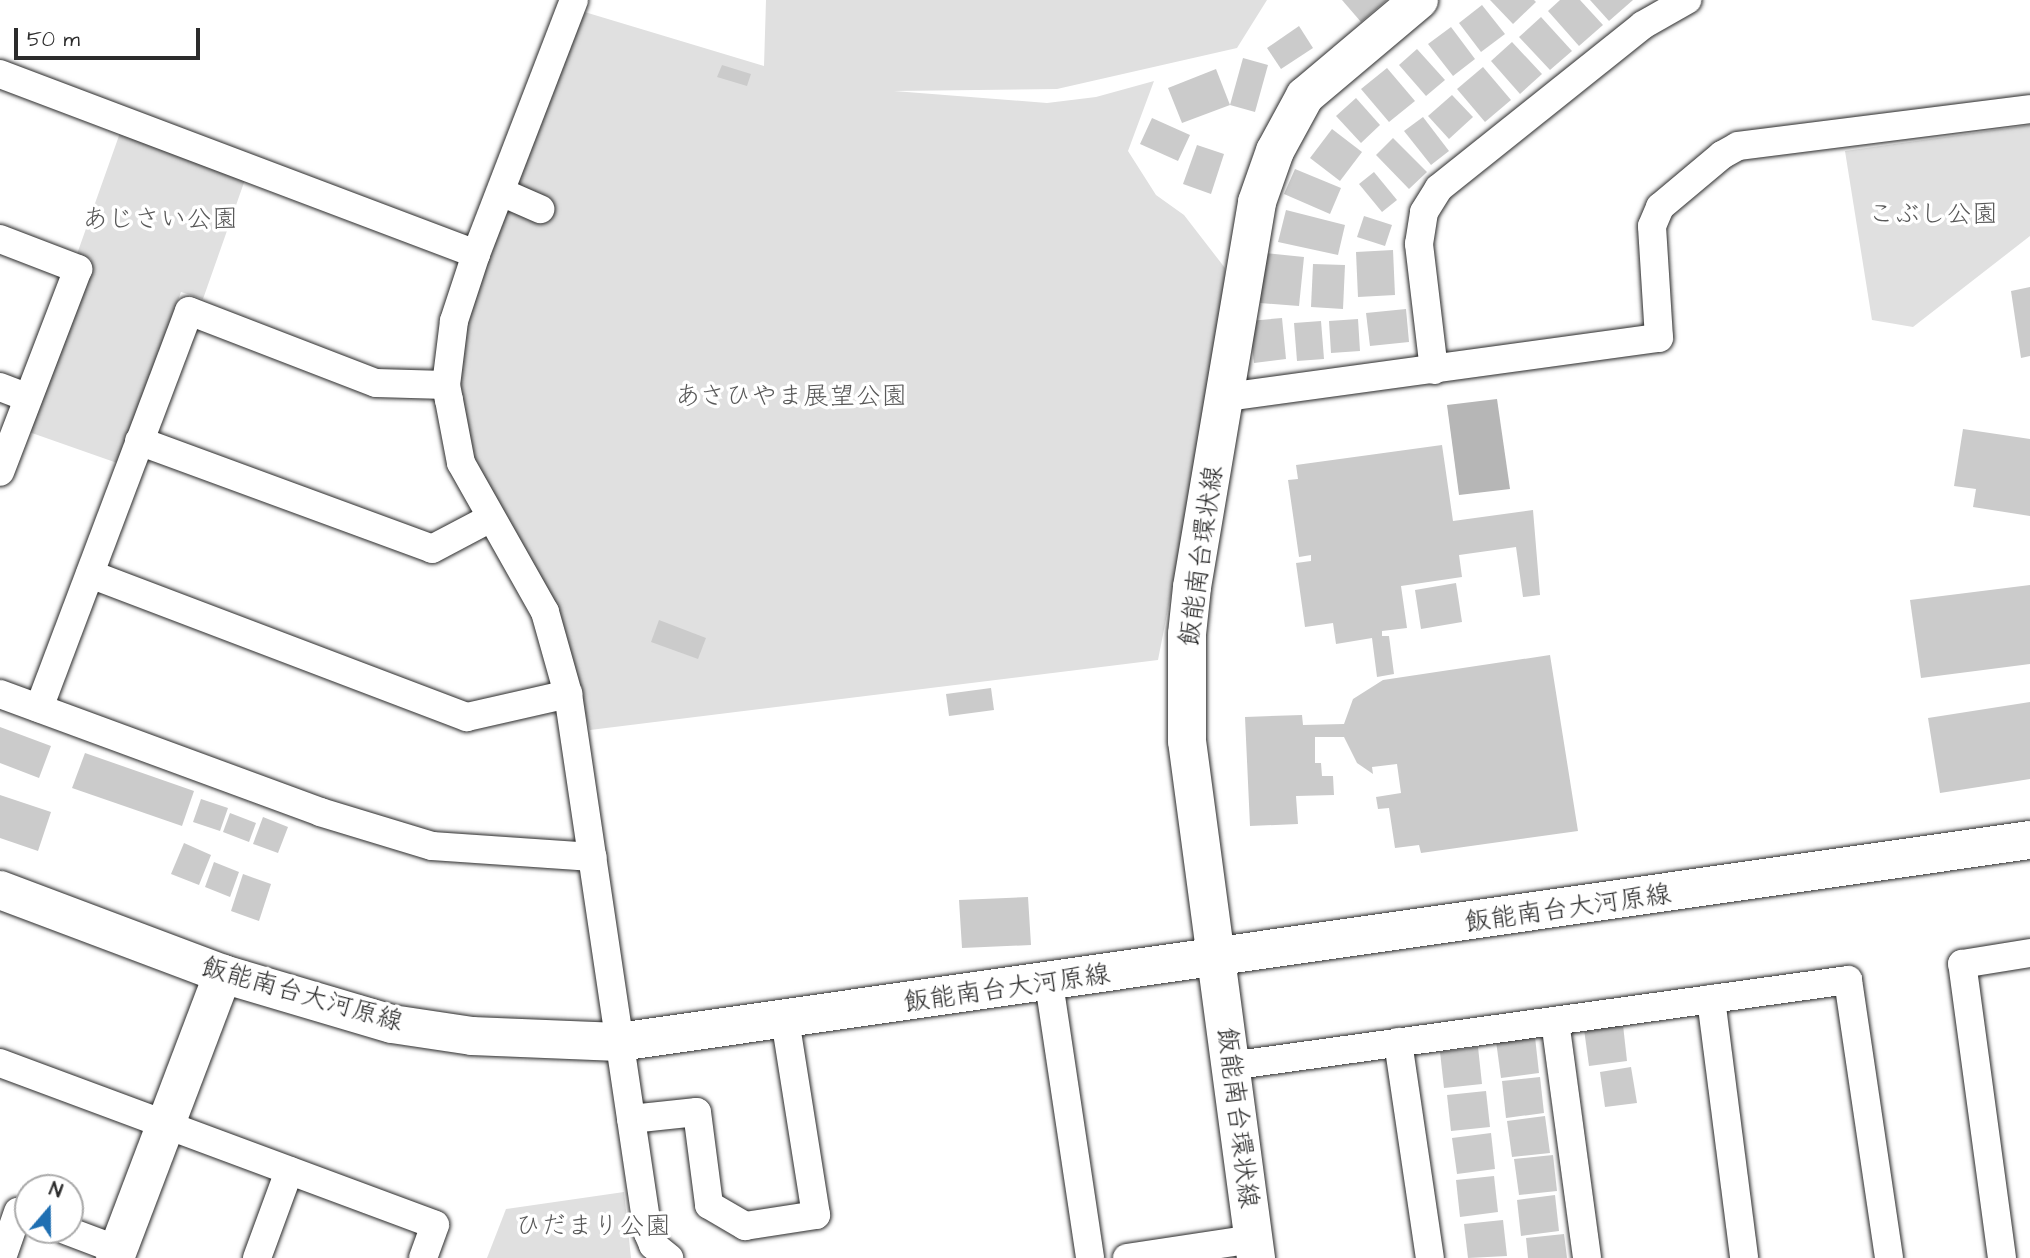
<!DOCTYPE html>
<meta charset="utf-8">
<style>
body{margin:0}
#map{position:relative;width:2030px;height:1258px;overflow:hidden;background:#fff;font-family:"Architects Daughter","Klee One",sans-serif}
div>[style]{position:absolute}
.green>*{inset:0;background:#e0e0e0}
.water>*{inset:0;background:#b6b6b6}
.building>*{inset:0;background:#cbcbcb}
.roads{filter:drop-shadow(0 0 2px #2b2b2b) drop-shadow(0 0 2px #2b2b2b)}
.street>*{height:28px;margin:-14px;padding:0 14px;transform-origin:14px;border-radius:14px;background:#fff}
.secondary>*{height:38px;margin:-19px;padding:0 19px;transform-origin:19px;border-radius:19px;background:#fff}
span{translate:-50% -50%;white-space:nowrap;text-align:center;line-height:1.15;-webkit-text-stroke:7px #fff;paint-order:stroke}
.park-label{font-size:26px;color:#585858}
.street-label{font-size:26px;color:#2b2b2b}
.north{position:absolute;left:14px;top:1174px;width:70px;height:70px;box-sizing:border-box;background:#fff;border:2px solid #aaa;border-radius:50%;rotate:20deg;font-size:19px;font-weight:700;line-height:28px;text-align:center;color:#2b2b2b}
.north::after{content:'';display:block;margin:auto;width:24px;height:32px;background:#1f6fb2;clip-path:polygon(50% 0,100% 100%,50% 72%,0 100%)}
.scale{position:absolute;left:14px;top:28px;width:186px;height:32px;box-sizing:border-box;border:4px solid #2b2b2b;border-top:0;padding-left:9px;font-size:21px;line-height:24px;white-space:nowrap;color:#2b2b2b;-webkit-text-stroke:5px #fff;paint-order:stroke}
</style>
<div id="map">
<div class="green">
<div style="clip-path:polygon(766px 0,1267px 0,1237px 48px,1057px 89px,894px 91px,1047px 103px,1096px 97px,1154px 81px,1128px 151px,1156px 195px,1184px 215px,1225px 268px,1223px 328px,1158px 660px,590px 730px,564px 639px,475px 469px,459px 394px,464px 328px,578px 10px,764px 66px)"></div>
<div style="clip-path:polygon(2030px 125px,2030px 236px,1913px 327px,1872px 320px,1845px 151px)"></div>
<div style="clip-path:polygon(121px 130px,247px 174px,203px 299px,181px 292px,120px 464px,29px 432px,91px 259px,77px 254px)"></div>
<div style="clip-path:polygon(624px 1192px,631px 1258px,487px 1258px,506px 1209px)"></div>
</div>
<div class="water">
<div style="clip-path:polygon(1497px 399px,1510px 489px,1459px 495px,1447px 405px)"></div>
</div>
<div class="building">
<div style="clip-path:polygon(1342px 0,1387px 0,1361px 22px)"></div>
<div style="clip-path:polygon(1490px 0,1534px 0,1536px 2px,1513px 24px)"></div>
<div style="clip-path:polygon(1560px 0,1580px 0,1603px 25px,1579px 46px,1548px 11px)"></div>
<div style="clip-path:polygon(1590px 0,1633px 0,1609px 21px)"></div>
<div style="clip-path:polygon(1482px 5px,1505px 34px,1481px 52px,1459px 23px)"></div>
<div style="clip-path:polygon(1541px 17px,1572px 51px,1550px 70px,1519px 37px)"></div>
<div style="clip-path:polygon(1299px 26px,1313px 48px,1281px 69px,1267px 48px)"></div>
<div style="clip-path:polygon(1451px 27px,1475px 59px,1453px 76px,1428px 44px)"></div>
<div style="clip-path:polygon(1512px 42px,1542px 74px,1520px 94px,1491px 61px)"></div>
<div style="clip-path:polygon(1417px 49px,1445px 80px,1426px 96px,1399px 65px)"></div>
<div style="clip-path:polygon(1243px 58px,1268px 65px,1255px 112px,1230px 105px)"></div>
<div style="clip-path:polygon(722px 65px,751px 74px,747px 86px,717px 77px)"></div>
<div style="clip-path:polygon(1483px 67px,1511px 100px,1485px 122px,1457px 89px)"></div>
<div style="clip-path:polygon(1387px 68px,1415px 101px,1389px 122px,1361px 89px)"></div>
<div style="clip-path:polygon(1216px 69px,1230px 105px,1182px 123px,1168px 88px)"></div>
<div style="clip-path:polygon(1452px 95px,1473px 117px,1449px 139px,1428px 116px)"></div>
<div style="clip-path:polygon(1356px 98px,1380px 125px,1361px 143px,1336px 116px)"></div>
<div style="clip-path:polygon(1423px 117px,1449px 151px,1431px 165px,1404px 131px)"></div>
<div style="clip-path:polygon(1152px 118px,1190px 135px,1178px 161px,1140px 144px)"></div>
<div style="clip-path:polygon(1332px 129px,1362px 152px,1340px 181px,1310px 158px)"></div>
<div style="clip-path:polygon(1393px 138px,1427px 172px,1409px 189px,1376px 155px)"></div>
<div style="clip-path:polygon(1197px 145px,1224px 154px,1211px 194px,1183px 184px)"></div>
<div style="clip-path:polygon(1295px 169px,1341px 188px,1330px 214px,1284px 194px)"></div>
<div style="clip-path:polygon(1374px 172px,1397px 200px,1382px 212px,1359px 184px)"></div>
<div style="clip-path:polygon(1286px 210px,1345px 225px,1338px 255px,1278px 242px)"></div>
<div style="clip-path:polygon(1364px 216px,1392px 225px,1385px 246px,1357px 237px)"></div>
<div style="clip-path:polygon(1393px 250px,1395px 295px,1358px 297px,1356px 252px)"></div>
<div style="clip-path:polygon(1265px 253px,1304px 257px,1299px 306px,1260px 303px)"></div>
<div style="clip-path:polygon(1313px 264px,1345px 265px,1343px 309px,1311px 307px)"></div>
<div style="clip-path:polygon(2030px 287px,2030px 356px,2021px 358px,2011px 291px)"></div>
<div style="clip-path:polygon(1406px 309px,1409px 342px,1370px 346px,1366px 313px)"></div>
<div style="clip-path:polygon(1282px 318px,1286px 359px,1254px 363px,1249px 321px)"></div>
<div style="clip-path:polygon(1358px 319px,1360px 351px,1331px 353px,1329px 321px)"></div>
<div style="clip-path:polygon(1321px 321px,1324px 359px,1297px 361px,1294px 323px)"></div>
<div style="clip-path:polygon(1963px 429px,2030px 439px,2030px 516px,1973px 507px,1976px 489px,1954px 486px)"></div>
<div style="clip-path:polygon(1442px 445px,1453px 521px,1533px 510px,1540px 595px,1523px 597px,1516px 547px,1459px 555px,1462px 577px,1401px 586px,1407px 628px,1382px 631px,1382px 636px,1389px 636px,1394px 674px,1377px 677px,1372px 638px,1336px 644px,1333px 623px,1305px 627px,1296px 563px,1311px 561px,1311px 555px,1299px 557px,1288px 480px,1298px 479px,1296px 465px)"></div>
<div style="clip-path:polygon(1456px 583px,1462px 622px,1421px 629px,1415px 590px)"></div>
<div style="clip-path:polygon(2030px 585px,2030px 664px,1921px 678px,1910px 600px)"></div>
<div style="clip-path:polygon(659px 620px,706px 638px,698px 659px,651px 642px)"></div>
<div style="clip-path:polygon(1550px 655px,1578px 831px,1421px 853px,1419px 845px,1395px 848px,1389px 808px,1378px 809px,1376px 797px,1401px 793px,1397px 764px,1372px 767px,1373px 774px,1357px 763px,1344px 737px,1315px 737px,1315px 763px,1321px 763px,1322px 776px,1333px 776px,1334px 795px,1296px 796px,1298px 824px,1250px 826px,1245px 717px,1302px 715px,1303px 725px,1344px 724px,1353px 699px,1383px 680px)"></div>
<div style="clip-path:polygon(991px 688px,994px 710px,949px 716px,946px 694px)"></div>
<div style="clip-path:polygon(2030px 702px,2030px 779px,1940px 793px,1928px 718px)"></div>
<div style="clip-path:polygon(0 727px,51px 746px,39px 778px,0 763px)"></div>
<div style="clip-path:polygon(85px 753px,194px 791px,182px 826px,72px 788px)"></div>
<div style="clip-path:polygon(0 795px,51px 812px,38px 851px,0 838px)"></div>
<div style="clip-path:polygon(201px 799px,228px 808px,220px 831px,193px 822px)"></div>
<div style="clip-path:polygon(230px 813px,256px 823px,249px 842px,223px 832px)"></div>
<div style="clip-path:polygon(263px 817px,288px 827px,278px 853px,253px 844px)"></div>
<div style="clip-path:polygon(184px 843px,211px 855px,199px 885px,171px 874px)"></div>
<div style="clip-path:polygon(214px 862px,239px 872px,230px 897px,205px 887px)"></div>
<div style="clip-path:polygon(243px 874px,271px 884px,259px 921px,231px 911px)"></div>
<div style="clip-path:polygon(1028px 897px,1031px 945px,962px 948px,959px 900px)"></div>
<div style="clip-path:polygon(1623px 1025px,1627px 1061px,1589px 1066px,1584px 1029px)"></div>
<div style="clip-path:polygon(1535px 1037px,1539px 1073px,1501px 1078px,1496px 1041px)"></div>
<div style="clip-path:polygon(1478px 1047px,1482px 1084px,1444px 1088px,1440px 1052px)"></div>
<div style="clip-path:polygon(1631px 1067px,1637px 1103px,1605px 1107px,1600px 1072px)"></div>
<div style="clip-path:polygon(1540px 1077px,1544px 1113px,1506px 1118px,1502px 1081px)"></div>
<div style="clip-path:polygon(1486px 1091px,1490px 1127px,1451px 1131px,1447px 1095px)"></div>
<div style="clip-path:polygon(1545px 1116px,1550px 1153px,1512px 1157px,1507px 1121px)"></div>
<div style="clip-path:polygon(1491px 1133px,1495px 1169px,1457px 1174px,1452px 1138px)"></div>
<div style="clip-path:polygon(1553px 1155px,1557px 1191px,1519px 1195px,1514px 1159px)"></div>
<div style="clip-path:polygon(1494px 1176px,1498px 1212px,1460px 1217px,1456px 1180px)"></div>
<div style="clip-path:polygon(1555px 1195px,1559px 1231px,1521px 1236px,1517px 1200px)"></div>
<div style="clip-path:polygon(1503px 1220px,1507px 1256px,1468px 1258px,1464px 1224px)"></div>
<div style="clip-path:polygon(1564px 1234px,1567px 1258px,1528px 1258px,1526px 1238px)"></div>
</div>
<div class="roads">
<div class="street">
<div style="left:0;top:74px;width:509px;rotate:20.71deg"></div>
<div style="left:476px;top:254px;width:71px;rotate:108.2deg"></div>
<div style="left:454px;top:321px;width:64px;rotate:97.1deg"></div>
<div style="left:446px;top:385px;width:15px;rotate:79deg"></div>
<div style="left:449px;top:400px;width:64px;rotate:79.2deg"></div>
<div style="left:461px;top:463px;width:171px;rotate:60.6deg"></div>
<div style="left:545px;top:612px;width:85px;rotate:74.3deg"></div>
<div style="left:568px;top:694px;width:545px;rotate:81.56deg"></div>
<div style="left:648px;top:1233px;width:13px;rotate:67deg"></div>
<div style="left:653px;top:1245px;width:21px;rotate:39deg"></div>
<div style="left:501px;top:192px;width:43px;rotate:23.6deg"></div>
<div style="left:0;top:239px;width:84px;rotate:21deg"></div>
<div style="left:78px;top:269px;width:217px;rotate:111deg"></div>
<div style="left:476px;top:254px;width:272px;rotate:-68.9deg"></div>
<div style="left:1434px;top:370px;width:127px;rotate:-96.8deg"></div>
<div style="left:1419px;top:244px;width:32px;rotate:-81deg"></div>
<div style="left:1424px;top:212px;width:28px;rotate:-58deg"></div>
<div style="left:1439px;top:188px;width:261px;rotate:-38.6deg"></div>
<div style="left:1643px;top:25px;width:51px;rotate:-29.6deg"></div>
<div style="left:0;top:387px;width:30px;rotate:21deg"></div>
<div style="left:1227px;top:397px;width:436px;rotate:-7.8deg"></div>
<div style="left:1659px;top:338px;width:112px;rotate:-93.6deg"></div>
<div style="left:1652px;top:226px;width:21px;rotate:-67deg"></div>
<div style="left:1660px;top:207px;width:81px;rotate:-40deg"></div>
<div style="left:1722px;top:155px;width:18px;rotate:-29deg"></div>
<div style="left:1738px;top:146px;width:294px;rotate:-7.2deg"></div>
<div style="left:139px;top:441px;width:312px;rotate:20.2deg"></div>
<div style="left:432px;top:549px;width:64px;rotate:-27.8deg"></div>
<div style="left:90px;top:574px;width:403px;rotate:20.8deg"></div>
<div style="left:467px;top:717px;width:104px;rotate:-12.8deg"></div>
<div style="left:0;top:694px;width:341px;rotate:20.2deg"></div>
<div style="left:320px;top:812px;width:117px;rotate:16.9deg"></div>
<div style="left:432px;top:846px;width:161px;rotate:3.9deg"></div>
<div style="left:39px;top:708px;width:424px;rotate:-69.3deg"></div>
<div style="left:189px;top:311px;width:200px;rotate:21.1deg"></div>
<div style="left:376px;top:383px;width:70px;rotate:1.6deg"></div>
<div style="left:1049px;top:983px;width:278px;rotate:81.5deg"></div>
<div style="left:1711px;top:999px;width:261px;rotate:82.7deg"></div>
<div style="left:1555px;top:1021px;width:239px;rotate:82.3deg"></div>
<div style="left:1398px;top:1042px;width:218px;rotate:81.6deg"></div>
<div style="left:0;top:1063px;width:464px;rotate:20.4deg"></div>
<div style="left:435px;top:1225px;width:35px;rotate:110deg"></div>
<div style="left:1230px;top:1066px;width:624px;rotate:-7.92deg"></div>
<div style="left:1848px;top:980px;width:281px;rotate:81.6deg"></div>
<div style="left:631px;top:1119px;width:66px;rotate:-6.1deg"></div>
<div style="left:697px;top:1112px;width:94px;rotate:82.6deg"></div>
<div style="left:709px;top:1205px;width:42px;rotate:30.3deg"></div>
<div style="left:745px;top:1226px;width:72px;rotate:-8.8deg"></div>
<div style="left:816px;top:1215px;width:198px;rotate:-99deg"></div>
<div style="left:65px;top:1230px;width:57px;rotate:20.7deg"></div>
<div style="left:2px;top:1258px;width:49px;rotate:-70.8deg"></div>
<div style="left:257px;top:1258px;width:93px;rotate:-69.8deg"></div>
<div style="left:1127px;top:1258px;width:126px;rotate:-8.6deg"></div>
<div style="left:2002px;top:1258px;width:297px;rotate:-97.7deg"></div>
<div style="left:1962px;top:964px;width:69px;rotate:-9.2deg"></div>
</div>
<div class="secondary">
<div style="left:0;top:890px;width:238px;rotate:20.6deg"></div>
<div style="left:223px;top:974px;width:176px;rotate:16.5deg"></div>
<div style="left:392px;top:1024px;width:81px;rotate:8.5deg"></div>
<div style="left:472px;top:1036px;width:147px;rotate:2.3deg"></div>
<div style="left:619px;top:1042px;width:1425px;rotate:-8.15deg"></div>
<div style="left:115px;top:1258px;width:304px;rotate:-69.2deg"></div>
<div style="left:1256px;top:1258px;width:522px;rotate:-97.6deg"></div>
<div style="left:1187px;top:741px;width:107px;rotate:-90deg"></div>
<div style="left:1187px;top:634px;width:47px;rotate:-83.9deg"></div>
<div style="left:1192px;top:587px;width:390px;rotate:-80.4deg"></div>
<div style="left:1257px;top:202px;width:54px;rotate:-70.6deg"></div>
<div style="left:1275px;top:151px;width:63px;rotate:-61.4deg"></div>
<div style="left:1305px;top:96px;width:149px;rotate:-40.1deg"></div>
</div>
</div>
<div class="park-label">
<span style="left:1933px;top:215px">こぶし公園</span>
<span style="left:160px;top:220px">あじさい公園</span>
<span style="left:791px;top:397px">あさひやま展望公園</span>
<span style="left:593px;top:1227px">ひだまり公園</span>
</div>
<div class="street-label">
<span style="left:1202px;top:556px;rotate:-82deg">飯能南台環状線</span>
<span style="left:1568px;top:909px;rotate:-8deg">飯能南台大河原線</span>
<span style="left:1007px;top:989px;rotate:-8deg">飯能南台大河原線</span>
<span style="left:302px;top:995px;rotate:16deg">飯能南台大河原線</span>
<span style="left:1237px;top:1118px;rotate:83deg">飯能南台環状線</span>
</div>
<div class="north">N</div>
<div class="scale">50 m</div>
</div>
